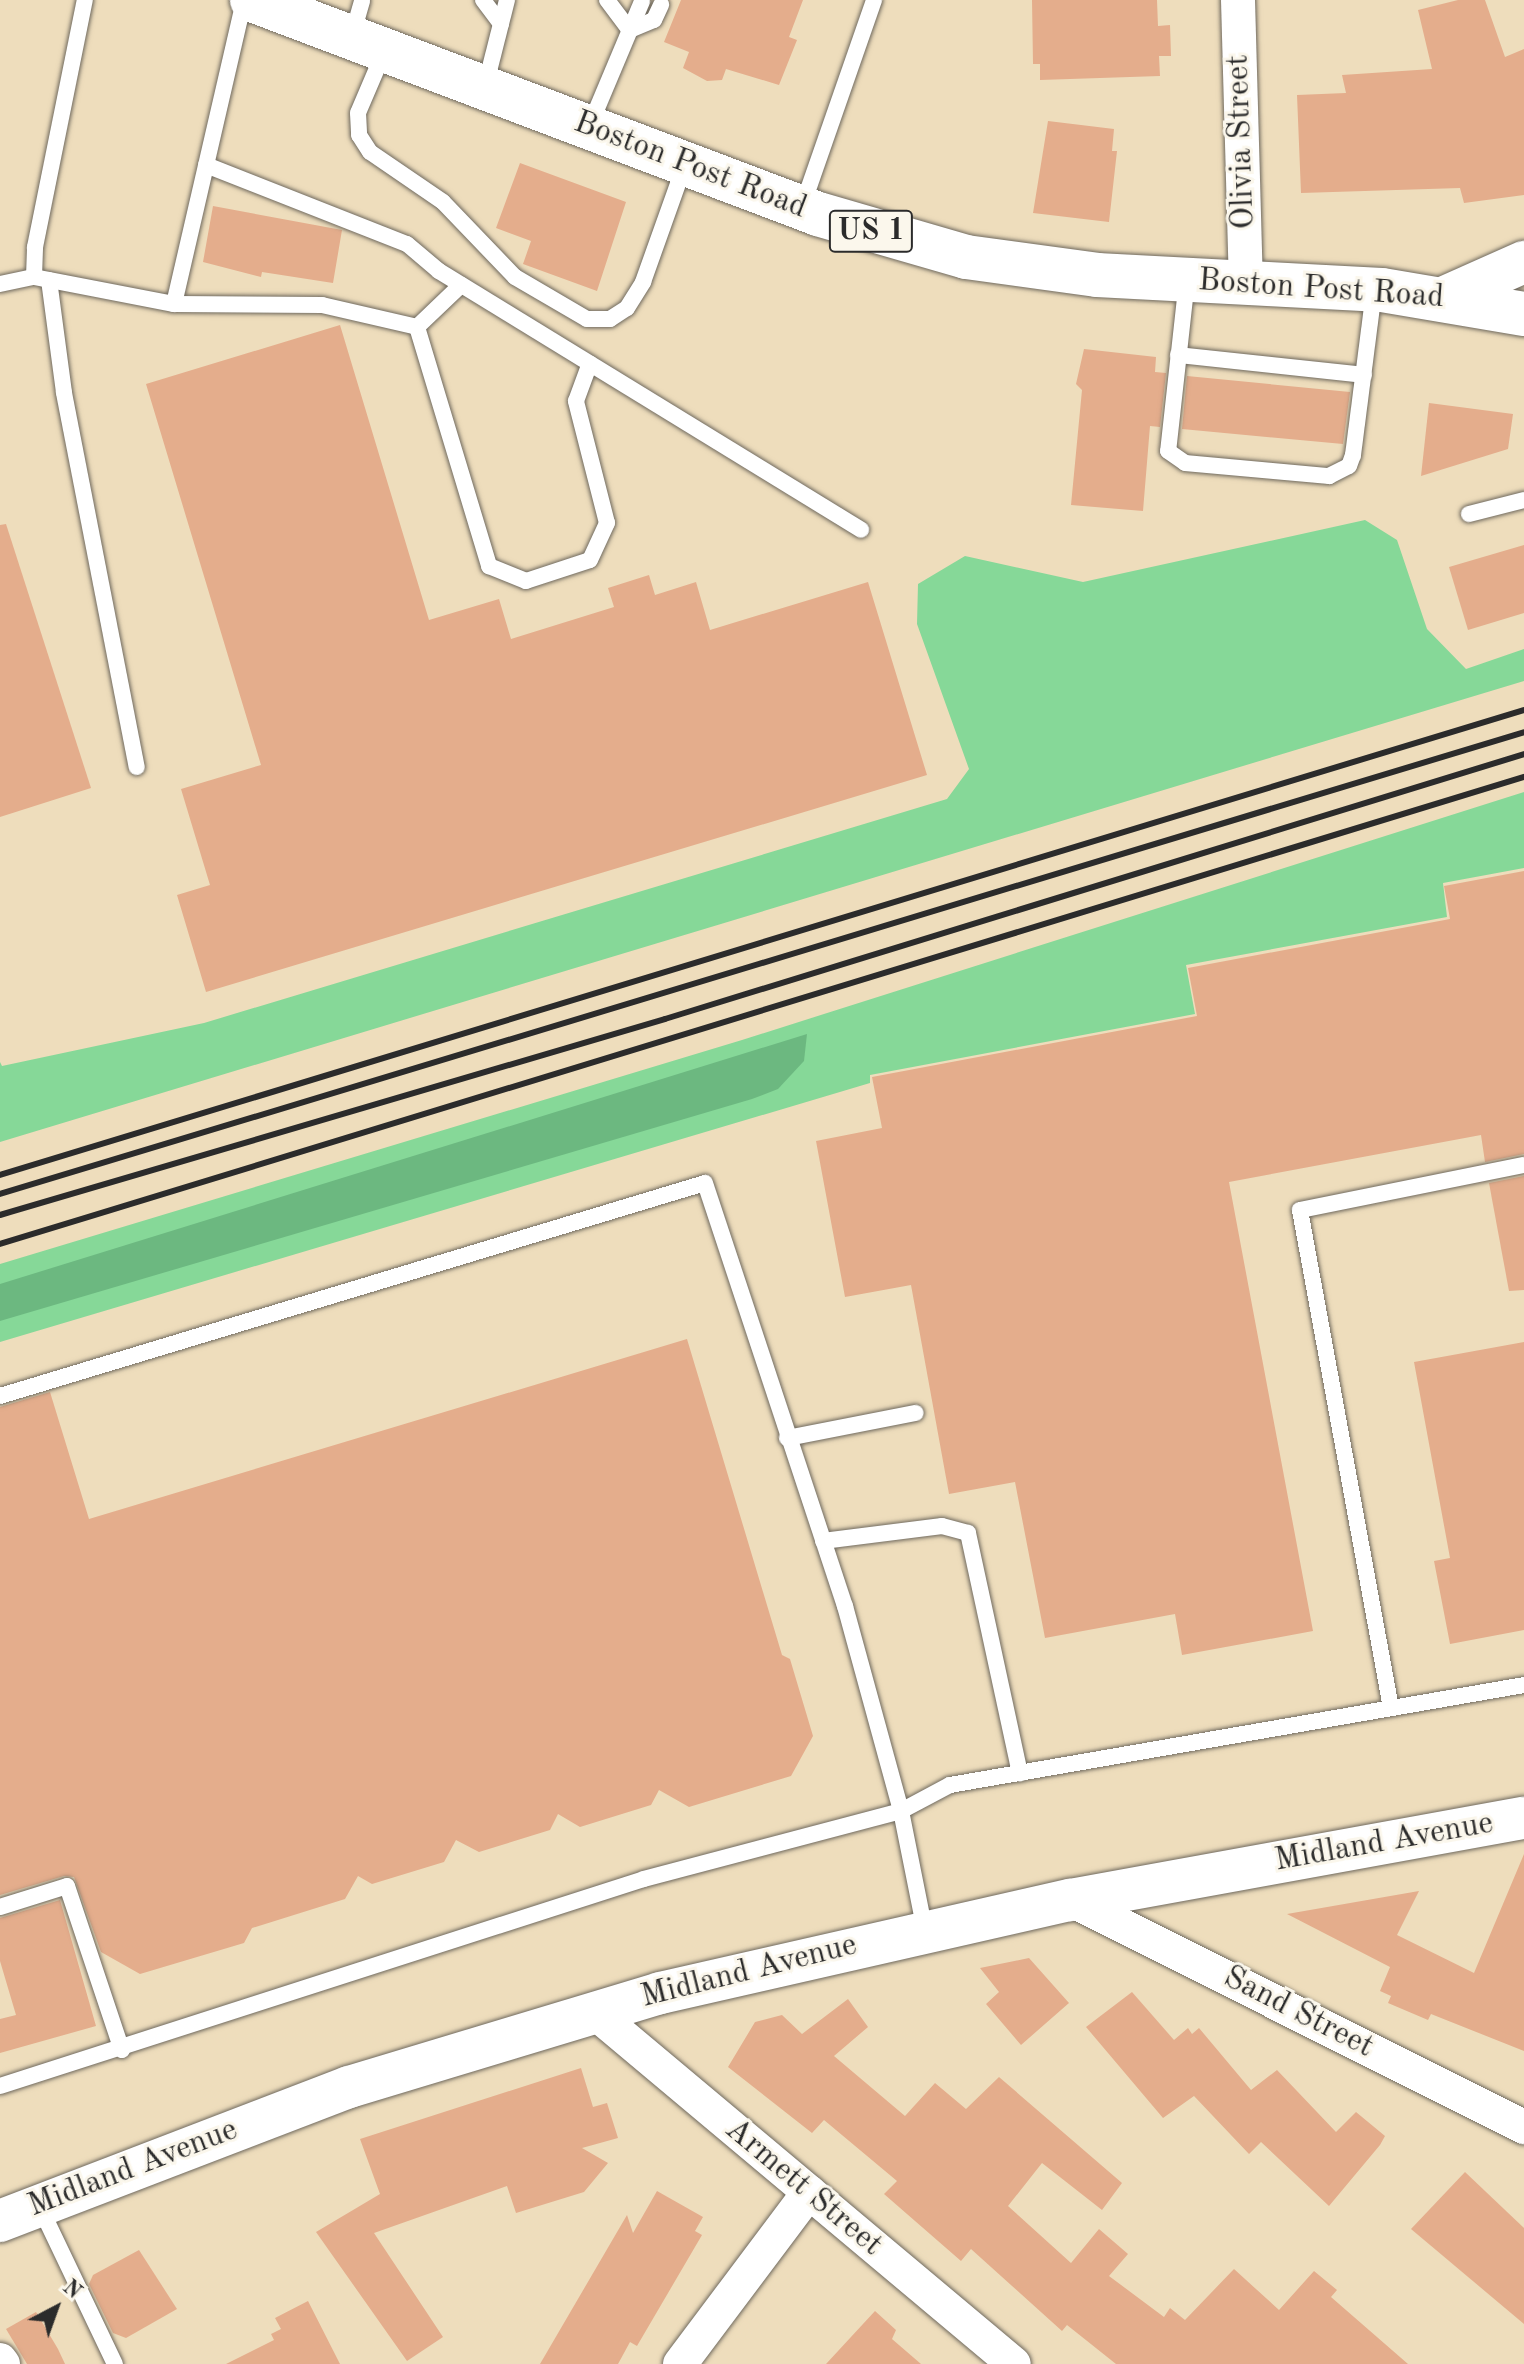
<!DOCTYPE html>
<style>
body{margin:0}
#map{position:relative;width:1524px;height:2364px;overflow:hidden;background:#eeddbc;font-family:"Old Standard TT",serif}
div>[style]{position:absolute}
.green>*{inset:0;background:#86d898}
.forest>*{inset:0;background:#6cb880}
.building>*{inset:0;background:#e4ad8c}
.roads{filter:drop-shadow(0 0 2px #6f695e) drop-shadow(0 0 2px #6f695e)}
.service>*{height:16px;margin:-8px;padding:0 8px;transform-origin:8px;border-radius:8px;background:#fff}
.minor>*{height:34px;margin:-17px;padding:0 17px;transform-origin:17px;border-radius:17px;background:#fff}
.tertiary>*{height:42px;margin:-21px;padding:0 21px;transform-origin:21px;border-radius:21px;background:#fff}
.primary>*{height:44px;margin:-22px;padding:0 22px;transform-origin:22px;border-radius:22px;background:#fff}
.rail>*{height:6px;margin:-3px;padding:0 3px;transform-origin:3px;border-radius:3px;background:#2b2b2b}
span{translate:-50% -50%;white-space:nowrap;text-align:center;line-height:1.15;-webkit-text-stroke:6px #fbf7ec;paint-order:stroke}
.shield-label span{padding:2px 6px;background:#fbf7ec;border:2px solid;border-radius:6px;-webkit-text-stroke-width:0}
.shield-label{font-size:30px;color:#2b2b2b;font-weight:700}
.street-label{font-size:32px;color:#2b2b2b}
.north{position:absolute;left:16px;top:2268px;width:80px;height:80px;-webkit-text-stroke:6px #fbf7ec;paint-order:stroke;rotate:41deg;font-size:22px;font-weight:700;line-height:32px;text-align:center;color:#2b2b2b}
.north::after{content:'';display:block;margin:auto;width:28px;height:36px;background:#2b2b2b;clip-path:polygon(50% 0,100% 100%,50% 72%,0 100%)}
</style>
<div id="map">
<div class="green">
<div style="clip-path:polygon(1365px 520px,1397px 540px,1427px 629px,1466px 669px,1524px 649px,1524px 681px,0 1142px,0 1062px,2px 1066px,204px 1023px,947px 799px,969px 769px,917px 624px,918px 584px,965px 556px,1083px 582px)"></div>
<div style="clip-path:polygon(1524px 792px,1524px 868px,1443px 883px,1447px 917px,1186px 965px,1195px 1014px,870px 1075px,870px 1083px,0 1342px,0 1264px,742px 1040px)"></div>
</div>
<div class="forest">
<div style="clip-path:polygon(807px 1034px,804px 1061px,778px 1089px,752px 1099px,0 1321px,0 1284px)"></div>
</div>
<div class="building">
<div style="clip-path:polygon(681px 0,803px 0,789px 37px,797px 40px,779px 85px,726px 69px,722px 80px,707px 81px,683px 68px,689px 52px,664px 42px)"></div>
<div style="clip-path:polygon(1032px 0,1157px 0,1158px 26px,1170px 25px,1171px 56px,1159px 56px,1160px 76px,1040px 80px,1040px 64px,1033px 64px)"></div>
<div style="clip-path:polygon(1458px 0,1485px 0,1505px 57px,1524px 49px,1524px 195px,1464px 203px,1460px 188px,1301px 193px,1297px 95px,1346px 93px,1342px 75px,1432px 69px,1418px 10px)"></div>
<div style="clip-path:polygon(1048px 121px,1114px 129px,1112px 151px,1117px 151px,1109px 222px,1033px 213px)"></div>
<div style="clip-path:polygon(520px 163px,626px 202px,597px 291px,523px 264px,531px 241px,496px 228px)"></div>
<div style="clip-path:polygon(213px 206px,342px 230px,333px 283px,262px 272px,261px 277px,203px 262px)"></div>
<div style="clip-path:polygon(340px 325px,429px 620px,499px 599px,511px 639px,614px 607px,608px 588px,649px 575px,655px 595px,696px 582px,710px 630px,868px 582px,927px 775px,206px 992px,177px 895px,210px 885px,181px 789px,261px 765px,146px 384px)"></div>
<div style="clip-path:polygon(1084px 349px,1156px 357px,1155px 372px,1166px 373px,1160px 427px,1150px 426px,1143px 511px,1071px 505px,1082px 390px,1076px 384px)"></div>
<div style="clip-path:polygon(1187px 376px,1350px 392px,1343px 444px,1182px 429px)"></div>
<div style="clip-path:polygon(1429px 403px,1513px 414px,1508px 449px,1421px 476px)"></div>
<div style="clip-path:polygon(6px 524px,91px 788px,0 817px,0 525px)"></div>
<div style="clip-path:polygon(1524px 545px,1524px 613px,1468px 630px,1449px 567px)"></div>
<div style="clip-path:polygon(1524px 871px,1524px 1154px,1485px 1162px,1481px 1135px,1229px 1182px,1313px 1631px,1182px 1655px,1175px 1614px,1045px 1638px,1015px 1482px,949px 1494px,911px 1285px,845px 1297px,816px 1141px,882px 1128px,872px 1077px,1197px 1016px,1188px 968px,1450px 919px,1444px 886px)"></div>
<div style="clip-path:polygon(1524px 1176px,1524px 1290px,1509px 1291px,1489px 1183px)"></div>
<div style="clip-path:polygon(687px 1339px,782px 1655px,790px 1659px,813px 1736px,791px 1776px,689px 1807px,659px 1790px,651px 1805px,580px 1827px,558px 1814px,550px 1830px,479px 1852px,456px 1840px,444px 1862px,372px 1884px,358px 1876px,345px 1899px,252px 1928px,244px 1943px,140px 1974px,101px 1952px,74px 1877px,64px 1876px,0 1895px,0 1407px,50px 1392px,89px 1519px)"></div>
<div style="clip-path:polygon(1524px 1342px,1524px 1630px,1450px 1644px,1434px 1561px,1450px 1558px,1414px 1362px)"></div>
<div style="clip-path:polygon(1524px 1854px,1524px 2051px,1431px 2014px,1428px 2020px,1388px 2003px,1391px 1996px,1380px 1991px,1390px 1967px,1287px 1914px,1419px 1891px,1397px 1935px,1474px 1973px)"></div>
<div style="clip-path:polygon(60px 1900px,96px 2026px,0 2053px,0 2019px,16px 2015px,0 1961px,0 1918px)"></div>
<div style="clip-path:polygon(1029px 1958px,1069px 2003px,1021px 2045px,986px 2004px,999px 1992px,980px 1968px)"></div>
<div style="clip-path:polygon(1132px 1992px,1174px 2040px,1188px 2028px,1192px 2034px,1199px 2028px,1251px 2090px,1277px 2070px,1336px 2132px,1356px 2112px,1385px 2136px,1380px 2145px,1329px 2206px,1261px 2142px,1249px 2154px,1194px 2096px,1163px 2118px,1086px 2027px)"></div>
<div style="clip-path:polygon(848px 1999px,868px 2027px,834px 2056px,905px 2116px,935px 2083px,966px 2109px,999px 2077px,1122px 2183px,1102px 2210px,1042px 2163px,1008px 2206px,1071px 2263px,1099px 2229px,1128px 2254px,1109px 2276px,1164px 2317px,1170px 2308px,1185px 2320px,1234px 2269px,1279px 2310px,1314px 2271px,1337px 2290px,1331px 2297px,1408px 2364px,1116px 2364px,1067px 2325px,1062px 2331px,971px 2249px,961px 2261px,884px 2194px,897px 2181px,824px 2120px,812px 2133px,728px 2067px,755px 2022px,782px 2015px,802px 2034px)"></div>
<div style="clip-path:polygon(581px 2068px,593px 2107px,607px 2103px,618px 2138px,582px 2148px,608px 2163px,584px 2192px,516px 2213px,507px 2186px,374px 2233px,443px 2337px,407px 2361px,316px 2232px,380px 2194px,360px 2139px)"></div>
<div style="clip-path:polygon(1465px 2172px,1524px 2228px,1524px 2324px,1411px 2229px)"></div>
<div style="clip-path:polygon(657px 2191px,703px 2217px,695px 2231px,702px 2235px,637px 2346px,630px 2342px,618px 2364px,540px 2364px,627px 2215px,633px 2233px)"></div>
<div style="clip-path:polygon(139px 2250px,177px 2309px,126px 2338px,113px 2333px,89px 2284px,93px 2275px)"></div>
<div style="clip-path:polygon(308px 2301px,340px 2364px,226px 2364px,274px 2340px,271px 2334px,281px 2329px,275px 2318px)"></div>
<div style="clip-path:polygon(875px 2311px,896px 2330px,892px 2339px,921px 2364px,826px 2364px)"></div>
<div style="clip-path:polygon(36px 2312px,58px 2349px,65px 2364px,27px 2364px,6px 2329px)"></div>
</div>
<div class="roads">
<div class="service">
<div style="left:483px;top:0;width:30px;rotate:53deg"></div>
<div style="left:607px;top:0;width:38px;rotate:53deg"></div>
<div style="left:630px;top:30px;width:26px;rotate:-23deg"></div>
<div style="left:654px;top:20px;width:17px;rotate:-65deg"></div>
<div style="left:352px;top:36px;width:37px;rotate:-74deg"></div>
<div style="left:384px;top:52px;width:66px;rotate:113.1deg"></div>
<div style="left:358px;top:113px;width:22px;rotate:87deg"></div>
<div style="left:359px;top:135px;width:20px;rotate:57deg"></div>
<div style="left:370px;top:152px;width:88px;rotate:34.4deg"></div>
<div style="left:443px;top:202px;width:104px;rotate:46.2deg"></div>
<div style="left:515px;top:277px;width:83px;rotate:30.3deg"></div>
<div style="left:587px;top:319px;width:23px"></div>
<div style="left:610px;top:319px;width:20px;rotate:-33deg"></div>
<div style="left:627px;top:308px;width:31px;rotate:-58deg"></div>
<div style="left:643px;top:282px;width:122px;rotate:-70.4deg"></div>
<div style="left:485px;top:87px;width:90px;rotate:-75.8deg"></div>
<div style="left:590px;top:125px;width:134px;rotate:-67.2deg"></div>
<div style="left:206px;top:165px;width:216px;rotate:21.5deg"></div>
<div style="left:407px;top:244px;width:42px;rotate:40.2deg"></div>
<div style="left:439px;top:271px;width:495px;rotate:31.5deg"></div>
<div style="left:802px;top:207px;width:219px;rotate:-70.8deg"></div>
<div style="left:34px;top:277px;width:143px;rotate:10.9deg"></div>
<div style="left:174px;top:304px;width:148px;rotate:0.4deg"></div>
<div style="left:322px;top:305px;width:98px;rotate:13deg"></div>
<div style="left:49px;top:280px;width:114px;rotate:82.4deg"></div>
<div style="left:64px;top:393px;width:381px;rotate:79deg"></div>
<div style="left:1187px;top:280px;width:172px;rotate:96.3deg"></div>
<div style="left:1168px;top:451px;width:21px;rotate:35deg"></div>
<div style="left:1185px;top:463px;width:145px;rotate:5.2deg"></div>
<div style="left:1329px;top:476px;width:22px;rotate:-27deg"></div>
<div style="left:1349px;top:466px;width:12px;rotate:-70deg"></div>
<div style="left:1353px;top:455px;width:165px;rotate:-82.7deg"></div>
<div style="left:0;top:284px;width:35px;rotate:-12deg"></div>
<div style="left:34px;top:277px;width:30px;rotate:-88deg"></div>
<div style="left:35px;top:247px;width:252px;rotate:-78.6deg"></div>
<div style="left:174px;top:304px;width:312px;rotate:-77deg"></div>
<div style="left:417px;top:327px;width:250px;rotate:73.2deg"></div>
<div style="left:489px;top:566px;width:40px;rotate:22deg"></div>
<div style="left:526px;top:581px;width:67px;rotate:-18.2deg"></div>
<div style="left:590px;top:560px;width:41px;rotate:-65.3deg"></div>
<div style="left:607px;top:523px;width:126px;rotate:-104.3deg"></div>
<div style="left:576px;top:401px;width:40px;rotate:-69.8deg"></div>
<div style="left:417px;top:327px;width:61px;rotate:-43.7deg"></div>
<div style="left:1178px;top:355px;width:187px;rotate:6.1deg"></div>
<div style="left:1469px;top:514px;width:57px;rotate:-14.3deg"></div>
<div style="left:0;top:1396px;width:736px;rotate:-16.81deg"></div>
<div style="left:705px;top:1183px;width:446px;rotate:71.7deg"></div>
<div style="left:845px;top:1606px;width:213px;rotate:74.7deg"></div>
<div style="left:901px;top:1811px;width:266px;rotate:165.2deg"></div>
<div style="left:644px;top:1879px;width:676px;rotate:162.18deg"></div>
<div style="left:787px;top:1438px;width:131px;rotate:-11deg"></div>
<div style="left:823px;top:1541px;width:120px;rotate:-7.2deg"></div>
<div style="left:942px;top:1526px;width:27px;rotate:15deg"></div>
<div style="left:968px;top:1533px;width:246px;rotate:77.8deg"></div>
<div style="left:1391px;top:1708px;width:506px;rotate:-100.36deg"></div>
<div style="left:1300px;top:1210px;width:228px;rotate:-11.4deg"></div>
<div style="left:0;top:1907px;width:70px;rotate:-17.4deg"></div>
<div style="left:67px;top:1886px;width:173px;rotate:71.5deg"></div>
<div style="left:925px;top:1931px;width:122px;rotate:-101.3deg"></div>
<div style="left:901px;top:1811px;width:55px;rotate:-28deg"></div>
<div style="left:950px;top:1785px;width:583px;rotate:-9.88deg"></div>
<div style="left:40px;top:2207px;width:174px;rotate:64.5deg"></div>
</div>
<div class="minor">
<div style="left:1238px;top:0;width:283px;rotate:88.4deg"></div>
<div style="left:1071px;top:1900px;width:507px;rotate:26.62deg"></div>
<div style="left:593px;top:2011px;width:549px;rotate:39.98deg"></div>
<div style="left:0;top:2360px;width:5px;rotate:53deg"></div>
<div style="left:680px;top:2364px;width:215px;rotate:-53.1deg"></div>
</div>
<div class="tertiary">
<div style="left:1443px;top:298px;width:89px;rotate:-24deg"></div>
<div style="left:0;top:2221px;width:374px;rotate:-21deg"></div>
<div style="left:349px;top:2087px;width:325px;rotate:-16.8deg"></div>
<div style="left:660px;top:1993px;width:421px;rotate:-12.8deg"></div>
<div style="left:1071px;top:1900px;width:460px;rotate:-10.3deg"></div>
</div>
<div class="primary">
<div style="left:252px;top:0;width:605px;rotate:20.71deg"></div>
<div style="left:818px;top:214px;width:154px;rotate:16.2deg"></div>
<div style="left:966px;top:257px;width:132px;rotate:7.8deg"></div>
<div style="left:1097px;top:275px;width:285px;rotate:3deg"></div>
<div style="left:1382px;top:290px;width:144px;rotate:9.6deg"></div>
</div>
</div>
<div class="rail">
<div style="left:0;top:1175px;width:1593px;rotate:-16.97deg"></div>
<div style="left:0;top:1194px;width:1592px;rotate:-16.86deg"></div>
<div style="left:0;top:1215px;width:693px;rotate:-16.42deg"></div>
<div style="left:665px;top:1019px;width:899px;rotate:-17.14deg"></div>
<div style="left:0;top:1244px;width:1594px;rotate:-17.04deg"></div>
</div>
<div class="shield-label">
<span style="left:871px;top:231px">US 1</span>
</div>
<div class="street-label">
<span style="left:1242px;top:142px;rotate:-92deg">Olivia Street</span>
<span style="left:690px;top:166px;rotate:21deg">Boston Post Road</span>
<span style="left:1321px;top:290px;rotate:4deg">Boston Post Road</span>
<span style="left:1384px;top:1843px;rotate:-10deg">Midland Avenue</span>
<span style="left:749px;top:1972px;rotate:-14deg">Midland Avenue</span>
<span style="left:1298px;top:2013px;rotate:27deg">Sand Street</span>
<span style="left:133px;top:2169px;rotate:-21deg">Midland Avenue</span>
<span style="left:803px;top:2188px;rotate:40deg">Armett Street</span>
</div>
<div class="north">N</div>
</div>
